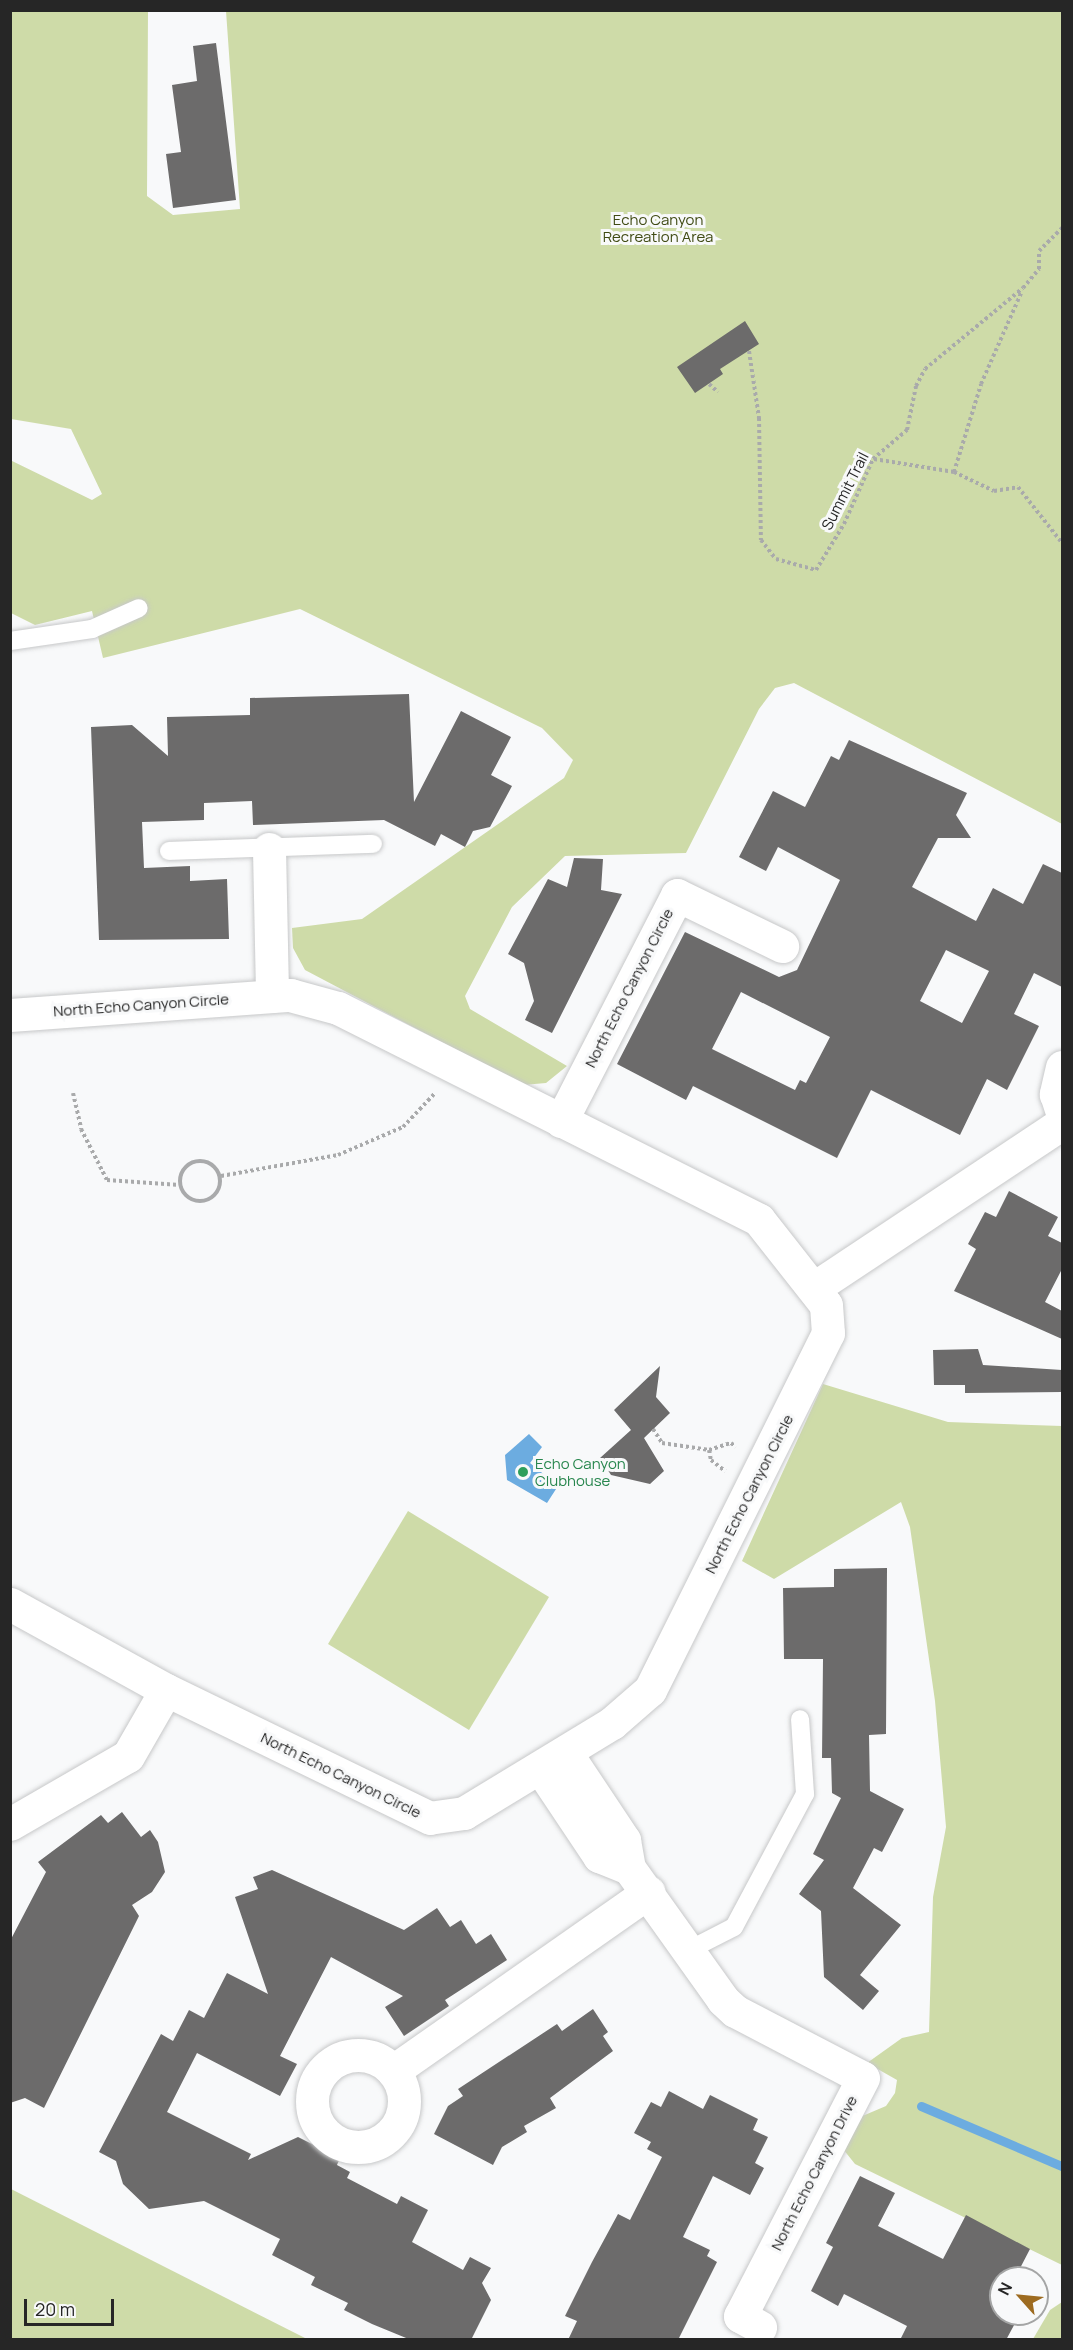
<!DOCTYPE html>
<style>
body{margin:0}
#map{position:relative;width:1073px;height:2350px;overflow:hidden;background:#f8f9fa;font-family:Manrope,sans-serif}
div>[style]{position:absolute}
.green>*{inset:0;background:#cedba8}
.water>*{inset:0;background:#6cace0}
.stream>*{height:9px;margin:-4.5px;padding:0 4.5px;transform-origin:4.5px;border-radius:4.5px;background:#6cace0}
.building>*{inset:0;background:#6c6b6b}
.path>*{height:4px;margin-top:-2px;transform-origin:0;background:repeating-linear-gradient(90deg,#a9aaab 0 3px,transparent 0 6px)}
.path>.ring{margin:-2px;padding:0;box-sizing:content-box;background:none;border:4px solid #a9aaab;border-radius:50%}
.roads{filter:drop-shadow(0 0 2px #c7c8c9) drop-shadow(0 0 2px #c7c8c9)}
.lane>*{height:18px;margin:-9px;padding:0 9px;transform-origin:9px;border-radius:9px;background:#fff}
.street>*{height:33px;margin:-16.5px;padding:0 16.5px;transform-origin:16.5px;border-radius:16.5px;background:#fff}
.street>.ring{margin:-16.5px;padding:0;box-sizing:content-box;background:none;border:33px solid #fff;border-radius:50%}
.dots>*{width:16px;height:16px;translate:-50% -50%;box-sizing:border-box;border:3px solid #f8f9fa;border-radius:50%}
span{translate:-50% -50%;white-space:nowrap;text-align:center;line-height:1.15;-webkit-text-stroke:6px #f8f9fa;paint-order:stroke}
.park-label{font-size:15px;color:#404b14}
.street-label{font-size:15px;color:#262626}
.leisure-label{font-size:15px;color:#27864d}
.left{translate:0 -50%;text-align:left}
.frame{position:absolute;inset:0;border:12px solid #262626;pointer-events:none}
.north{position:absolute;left:989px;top:2266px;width:60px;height:60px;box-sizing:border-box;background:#f8f9fa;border:2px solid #a4a5a5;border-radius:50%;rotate:297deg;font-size:16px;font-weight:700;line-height:24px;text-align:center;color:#262626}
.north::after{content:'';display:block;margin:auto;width:21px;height:27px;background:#9d6b20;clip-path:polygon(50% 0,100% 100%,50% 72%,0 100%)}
.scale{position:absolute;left:24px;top:2299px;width:90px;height:27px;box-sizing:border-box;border:3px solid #262626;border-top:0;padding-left:8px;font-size:18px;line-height:21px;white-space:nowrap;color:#262626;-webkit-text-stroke:4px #f8f9fa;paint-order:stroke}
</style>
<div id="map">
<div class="green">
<div style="clip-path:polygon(11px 11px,148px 11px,147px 196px,173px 215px,240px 209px,226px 11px,1062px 11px,1062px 824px,794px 683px,775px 688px,759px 709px,686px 853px,565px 856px,512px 907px,465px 996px,470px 1009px,567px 1066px,546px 1083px,523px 1085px,305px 970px,293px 948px,292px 928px,362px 919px,564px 778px,573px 760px,542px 728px,300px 609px,103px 658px,92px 611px,35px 625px,11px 613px,10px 460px,92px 500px,102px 494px,71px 429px,11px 419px)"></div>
<div style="clip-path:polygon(823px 1384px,948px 1422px,1062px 1426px,1062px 2265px,855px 2164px,839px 2144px,853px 2120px,886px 2106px,895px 2093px,897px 2080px,867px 2063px,902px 2038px,929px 2032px,933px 1897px,946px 1827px,935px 1701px,910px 1527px,901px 1502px,774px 1579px,742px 1561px)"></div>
<div style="clip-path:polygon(408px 1511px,549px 1597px,469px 1730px,328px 1644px)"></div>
<div style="clip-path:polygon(11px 2189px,307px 2339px,11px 2339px)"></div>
<div style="clip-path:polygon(1062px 2302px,1062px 2339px,1033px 2339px,1050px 2310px)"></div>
</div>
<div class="water">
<div style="clip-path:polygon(529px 1434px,542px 1447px,530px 1463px,558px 1486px,547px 1503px,507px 1480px,505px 1455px)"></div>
</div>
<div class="stream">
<div style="left:921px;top:2106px;width:153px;rotate:23.1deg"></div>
</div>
<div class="building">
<div style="clip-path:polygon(216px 43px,236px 200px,173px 208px,166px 154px,181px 152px,172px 85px,197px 81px,193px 46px)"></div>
<div style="clip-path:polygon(745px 321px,759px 344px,720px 369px,723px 374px,695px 393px,677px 367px)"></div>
<div style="clip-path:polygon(409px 694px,414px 802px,461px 711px,511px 737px,491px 775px,512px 786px,490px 827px,473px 831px,465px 847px,441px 834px,435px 846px,384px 820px,253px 825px,252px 801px,204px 803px,204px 820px,142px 822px,144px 868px,190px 866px,190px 881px,227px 879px,229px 939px,99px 940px,91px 727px,132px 725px,168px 756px,167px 717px,250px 715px,250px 698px)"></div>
<div style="clip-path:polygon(evenodd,849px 740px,967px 793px,956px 815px,971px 838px,938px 838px,912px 887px,976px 921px,993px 888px,1023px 904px,1043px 864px,1062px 873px,1062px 987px,1034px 973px,1014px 1014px,1039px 1026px,1007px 1090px,987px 1079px,960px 1135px,871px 1090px,837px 1158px,693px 1086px,686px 1100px,617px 1064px,685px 932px,779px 977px,797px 970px,840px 880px,778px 847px,766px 871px,739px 857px,773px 791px,805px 807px,831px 756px,839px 760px,849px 740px,946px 950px,989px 971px,962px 1023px,920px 1001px,946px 950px,849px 740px,741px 992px,830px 1037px,806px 1083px,800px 1080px,795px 1090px,712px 1049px,741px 992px)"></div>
<div style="clip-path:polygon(574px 858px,603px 859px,601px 890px,622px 894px,552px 1033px,525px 1020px,534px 1001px,524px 963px,508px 954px,548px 879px,567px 887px)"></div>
<div style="clip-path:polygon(1009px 1191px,1058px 1217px,1048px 1236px,1062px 1243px,1062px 1269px,1045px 1302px,1062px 1311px,1062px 1339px,954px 1291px,976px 1249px,968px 1244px,985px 1212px,996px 1217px)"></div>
<div style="clip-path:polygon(978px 1349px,983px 1365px,1062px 1370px,1062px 1392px,965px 1393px,965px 1385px,934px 1385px,933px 1350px)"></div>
<div style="clip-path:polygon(660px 1366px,656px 1397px,670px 1413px,644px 1438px,664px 1471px,650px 1484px,611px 1475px,600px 1458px,631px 1430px,614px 1410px)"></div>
<div style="clip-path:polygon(887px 1568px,886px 1734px,869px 1735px,870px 1791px,904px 1809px,882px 1852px,874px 1848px,853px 1888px,901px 1925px,860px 1975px,879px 1991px,863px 2010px,824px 1977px,821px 1911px,799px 1894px,824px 1860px,813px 1854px,841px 1798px,832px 1793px,831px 1758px,822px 1758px,823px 1659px,784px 1659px,783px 1588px,834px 1587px,834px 1569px)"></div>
<div style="clip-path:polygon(122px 1812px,141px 1837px,150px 1830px,158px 1842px,165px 1872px,152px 1892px,132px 1905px,139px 1916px,44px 2108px,25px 2098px,10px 2103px,10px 1941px,46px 1872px,38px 1862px,101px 1815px,108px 1823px)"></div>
<div style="clip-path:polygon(272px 1870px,404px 1930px,437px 1908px,450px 1927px,461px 1920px,476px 1944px,491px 1934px,507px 1960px,445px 2000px,449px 2006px,404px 2036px,385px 2007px,403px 1996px,331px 1957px,280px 2056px,297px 2064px,280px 2096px,197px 2053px,167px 2112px,251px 2154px,248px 2160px,298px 2137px,340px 2158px,337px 2165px,350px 2172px,347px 2178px,397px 2204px,401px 2196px,428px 2210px,412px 2242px,463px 2270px,470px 2257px,491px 2268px,482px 2283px,491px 2300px,471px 2340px,411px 2340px,372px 2324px,344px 2310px,348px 2303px,311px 2285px,315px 2277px,272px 2255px,280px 2239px,204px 2201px,149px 2209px,123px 2184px,116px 2161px,99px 2152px,161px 2034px,173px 2041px,189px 2010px,204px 2018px,227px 1973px,268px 1994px,235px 1897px,258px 1889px,253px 1877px)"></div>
<div style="clip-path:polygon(593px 2009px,608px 2032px,603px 2036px,613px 2051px,550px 2098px,556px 2108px,524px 2126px,527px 2132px,502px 2147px,493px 2165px,434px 2134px,448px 2106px,463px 2096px,458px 2089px,557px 2024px,562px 2031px)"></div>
<div style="clip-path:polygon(669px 2091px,703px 2109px,710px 2095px,758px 2119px,753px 2130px,768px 2137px,755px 2163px,764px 2168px,750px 2195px,713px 2176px,683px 2237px,710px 2250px,707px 2256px,717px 2262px,678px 2340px,568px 2340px,577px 2321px,565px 2316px,592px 2262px,618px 2214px,630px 2220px,662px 2157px,647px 2149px,651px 2142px,634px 2133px,651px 2102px,661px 2107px)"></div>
<div style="clip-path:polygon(860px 2176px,895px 2193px,878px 2226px,943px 2259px,966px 2215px,1030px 2249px,1015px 2278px,1001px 2278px,1001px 2304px,996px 2314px,1020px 2314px,1006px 2340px,900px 2340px,907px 2326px,844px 2294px,838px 2306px,811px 2291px,833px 2247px,826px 2243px)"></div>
</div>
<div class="path">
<div style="left:749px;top:351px;width:68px;rotate:81.5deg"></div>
<div style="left:759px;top:418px;width:122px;rotate:89.1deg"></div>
<div style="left:761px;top:540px;width:24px;rotate:52deg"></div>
<div style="left:776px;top:559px;width:41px;rotate:15.4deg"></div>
<div style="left:816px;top:570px;width:54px;rotate:-58.7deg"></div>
<div style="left:844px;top:524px;width:71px;rotate:-66deg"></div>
<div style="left:873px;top:459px;width:45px;rotate:-40.5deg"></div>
<div style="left:907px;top:430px;width:45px;rotate:-78.4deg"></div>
<div style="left:916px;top:386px;width:19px;rotate:-62deg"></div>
<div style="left:925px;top:369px;width:127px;rotate:-39.6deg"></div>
<div style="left:1023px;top:288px;width:25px;rotate:-50deg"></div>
<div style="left:1039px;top:269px;width:18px;rotate:-90deg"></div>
<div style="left:1039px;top:251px;width:33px;rotate:-45deg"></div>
<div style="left:709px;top:384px;width:12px;rotate:42deg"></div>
<div style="left:874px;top:459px;width:81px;rotate:9.2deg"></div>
<div style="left:954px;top:472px;width:44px;rotate:25.4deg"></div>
<div style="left:994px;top:491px;width:24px;rotate:-9deg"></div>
<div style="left:1018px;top:487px;width:71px;rotate:51.8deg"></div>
<div style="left:954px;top:472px;width:92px;rotate:-72.9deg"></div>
<div style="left:981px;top:384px;width:102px;rotate:-66.2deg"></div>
<div style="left:73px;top:1093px;width:37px;rotate:77deg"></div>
<div style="left:81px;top:1129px;width:57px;rotate:63deg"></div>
<div style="left:107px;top:1180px;width:73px;rotate:3.9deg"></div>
<div class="ring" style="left:180px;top:1161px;width:36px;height:36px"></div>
<div style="left:221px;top:1176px;width:119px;rotate:-10.2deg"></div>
<div style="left:338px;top:1155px;width:71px;rotate:-23.3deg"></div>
<div style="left:403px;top:1127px;width:47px;rotate:-46.7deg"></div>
<div style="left:653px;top:1429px;width:17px;rotate:57deg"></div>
<div style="left:662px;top:1443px;width:48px;rotate:8.5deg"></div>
<div style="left:709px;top:1450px;width:23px;rotate:-18deg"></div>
<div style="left:731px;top:1443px;width:6px;rotate:39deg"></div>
<div style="left:709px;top:1450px;width:10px;rotate:79deg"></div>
<div style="left:711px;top:1460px;width:18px;rotate:38deg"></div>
</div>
<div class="roads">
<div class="lane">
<div style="left:10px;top:641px;width:83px;rotate:-8.3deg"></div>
<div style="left:92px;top:629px;width:51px;rotate:-24.1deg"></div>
<div style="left:169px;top:851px;width:204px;rotate:-2deg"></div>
<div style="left:691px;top:1949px;width:48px;rotate:-27.1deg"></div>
<div style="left:734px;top:1927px;width:151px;rotate:-61.9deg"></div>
<div style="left:805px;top:1794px;width:75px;rotate:-93.8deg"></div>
</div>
<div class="street">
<div style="left:269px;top:849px;width:147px;rotate:88.8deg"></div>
<div style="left:10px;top:1015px;width:281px;rotate:-4.1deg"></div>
<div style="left:290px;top:995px;width:50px;rotate:15.2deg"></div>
<div style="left:338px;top:1008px;width:471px;rotate:26.7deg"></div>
<div style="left:759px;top:1220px;width:108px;rotate:51.8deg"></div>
<div style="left:826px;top:1305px;width:28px;rotate:86deg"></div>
<div style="left:828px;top:1333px;width:399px;rotate:116.5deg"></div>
<div style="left:650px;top:1690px;width:50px;rotate:139deg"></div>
<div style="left:612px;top:1723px;width:173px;rotate:148.7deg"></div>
<div style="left:464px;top:1813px;width:34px;rotate:172deg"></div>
<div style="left:430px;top:1818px;width:293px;rotate:-154.1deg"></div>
<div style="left:166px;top:1690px;width:178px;rotate:-151.1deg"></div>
<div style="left:1062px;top:1067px;width:28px;rotate:103deg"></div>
<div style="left:1056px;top:1094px;width:20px;rotate:72deg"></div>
<div style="left:561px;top:1121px;width:254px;rotate:-62.8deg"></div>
<div style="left:677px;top:895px;width:117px;rotate:25.9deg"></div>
<div style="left:814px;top:1288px;width:298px;rotate:-33.6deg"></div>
<div style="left:566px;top:1753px;width:105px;rotate:56.3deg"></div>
<div style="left:624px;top:1840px;width:28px;rotate:80deg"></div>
<div style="left:629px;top:1868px;width:162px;rotate:54.5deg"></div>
<div style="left:723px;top:2000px;width:16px;rotate:43deg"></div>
<div style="left:735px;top:2011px;width:144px;rotate:27.6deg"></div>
<div style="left:863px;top:2078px;width:268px;rotate:117.3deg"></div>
<div style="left:740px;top:2316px;width:23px;rotate:29deg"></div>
<div style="left:541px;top:1769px;width:105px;rotate:56.3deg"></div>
<div style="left:599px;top:1856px;width:32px;rotate:22deg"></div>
<div style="left:10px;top:1824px;width:136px;rotate:-30deg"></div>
<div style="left:128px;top:1756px;width:76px;rotate:-60.1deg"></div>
<div class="ring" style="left:312px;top:2055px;width:59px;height:59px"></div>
<div style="left:393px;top:2071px;width:312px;rotate:-35deg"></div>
</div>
</div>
<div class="dots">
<div style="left:523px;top:1472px;background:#2e9e5b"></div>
</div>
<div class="park-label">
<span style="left:658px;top:228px">Echo Canyon<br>Recreation Area</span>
</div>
<div class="street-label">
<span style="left:845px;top:491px;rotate:-63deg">Summit Trail</span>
<span style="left:629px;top:988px;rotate:-63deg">North Echo Canyon Circle</span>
<span style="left:141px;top:1005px;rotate:-4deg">North Echo Canyon Circle</span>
<span style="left:749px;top:1494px;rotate:-63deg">North Echo Canyon Circle</span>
<span style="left:341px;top:1775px;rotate:26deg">North Echo Canyon Circle</span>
<span style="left:814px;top:2173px;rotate:-63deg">North Echo Canyon Drive</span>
</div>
<div class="leisure-label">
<span class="left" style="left:535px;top:1472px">Echo Canyon<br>Clubhouse</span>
</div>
<div class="frame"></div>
<div class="north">N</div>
<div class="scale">20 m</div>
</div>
